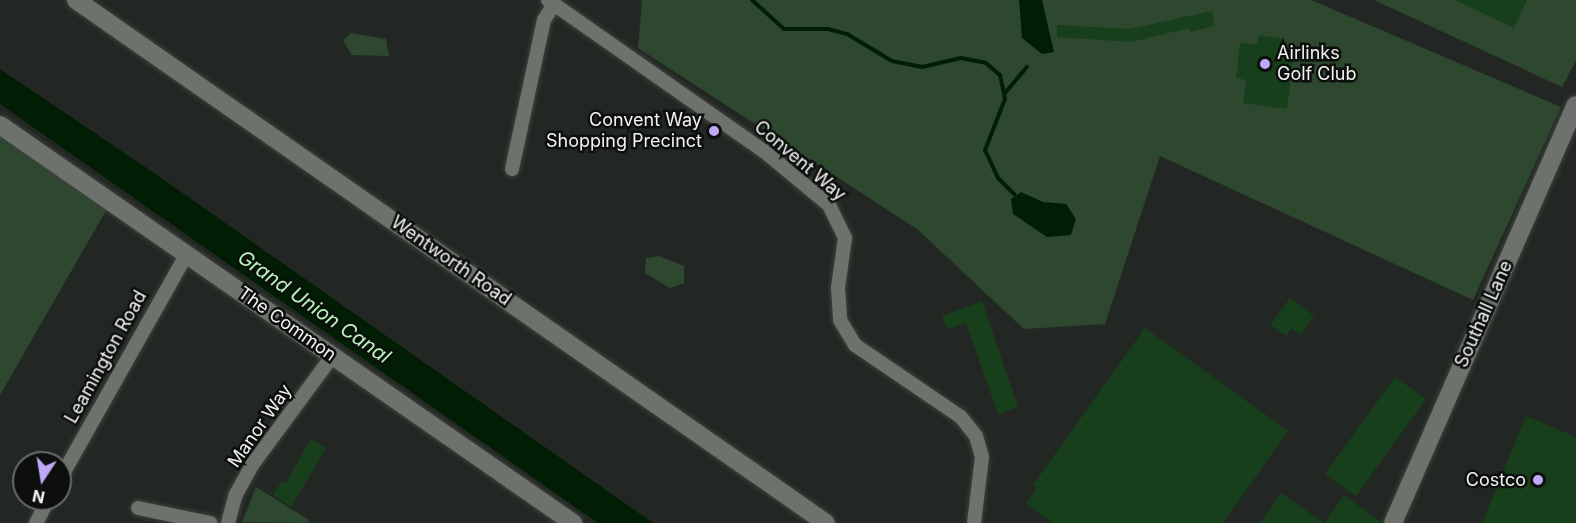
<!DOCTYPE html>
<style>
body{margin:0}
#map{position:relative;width:1576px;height:523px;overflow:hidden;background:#232723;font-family:Inter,sans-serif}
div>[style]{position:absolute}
.green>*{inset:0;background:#2e482f}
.water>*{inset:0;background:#011e04}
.stream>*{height:4px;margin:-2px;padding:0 2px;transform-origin:2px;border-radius:2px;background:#011e04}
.building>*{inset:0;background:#173f1b}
.roads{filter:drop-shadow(0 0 2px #3e423e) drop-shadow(0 0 2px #3e423e)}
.minor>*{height:14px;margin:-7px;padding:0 7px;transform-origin:7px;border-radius:7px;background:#6d726d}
.tertiary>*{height:18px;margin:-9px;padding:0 9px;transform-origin:9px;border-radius:9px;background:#6d726d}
.dots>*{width:16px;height:16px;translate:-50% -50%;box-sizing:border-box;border:3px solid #0d0f0d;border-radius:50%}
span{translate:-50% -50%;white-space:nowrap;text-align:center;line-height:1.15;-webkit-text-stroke:5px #0d0f0d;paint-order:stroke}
.poi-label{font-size:18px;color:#f1f4f1}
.left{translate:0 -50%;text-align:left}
.right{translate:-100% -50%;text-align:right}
.street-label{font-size:18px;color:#f1f4f1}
.water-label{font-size:20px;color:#b5f6b8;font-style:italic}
.north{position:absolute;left:12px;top:451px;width:60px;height:60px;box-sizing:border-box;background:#0d0f0d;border:2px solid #686b68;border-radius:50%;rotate:192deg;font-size:16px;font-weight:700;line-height:24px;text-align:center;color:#f1f4f1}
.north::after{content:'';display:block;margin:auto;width:21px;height:27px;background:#bda9f5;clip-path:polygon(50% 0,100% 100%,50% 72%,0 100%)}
</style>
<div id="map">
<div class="green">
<div style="clip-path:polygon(642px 0,1311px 0,1561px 107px,1473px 300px,1160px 156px,1105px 324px,1024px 329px,917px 229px,638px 48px)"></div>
<div style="clip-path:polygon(1374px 0,1576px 0,1576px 61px,1562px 87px)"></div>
<div style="clip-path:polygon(351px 33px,386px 39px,389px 56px,352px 55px,343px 41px)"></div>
<div style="clip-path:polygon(0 127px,111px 202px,0 395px)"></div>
<div style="clip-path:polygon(659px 256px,684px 266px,684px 283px,670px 288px,645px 273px,646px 258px)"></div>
<div style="clip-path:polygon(256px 487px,309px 520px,308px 523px,242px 522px)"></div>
</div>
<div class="water">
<div style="clip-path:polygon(1019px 0,1042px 0,1054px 52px,1042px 54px,1022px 38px)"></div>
<div style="clip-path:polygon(0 69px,154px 173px,653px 523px,598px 523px,0 104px)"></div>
<div style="clip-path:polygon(1021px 192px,1043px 202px,1066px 204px,1076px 219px,1071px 235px,1047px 237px,1013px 214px,1011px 199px)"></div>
</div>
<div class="stream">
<div style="left:752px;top:0;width:43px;rotate:42.2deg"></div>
<div style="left:784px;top:29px;width:44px"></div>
<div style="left:828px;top:29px;width:20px;rotate:15deg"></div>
<div style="left:847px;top:34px;width:52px;rotate:31deg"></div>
<div style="left:892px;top:61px;width:31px;rotate:11deg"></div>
<div style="left:922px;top:67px;width:40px;rotate:-13deg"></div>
<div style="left:961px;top:58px;width:25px;rotate:11deg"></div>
<div style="left:986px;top:63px;width:18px;rotate:41deg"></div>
<div style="left:1000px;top:75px;width:25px;rotate:78deg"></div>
<div style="left:1005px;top:99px;width:55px;rotate:111.4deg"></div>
<div style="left:985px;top:150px;width:31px;rotate:65deg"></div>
<div style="left:998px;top:178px;width:23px;rotate:45deg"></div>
<div style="left:1005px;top:93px;width:34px;rotate:-50deg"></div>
</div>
<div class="building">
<div style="clip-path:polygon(1455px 0,1527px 0,1514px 28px)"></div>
<div style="clip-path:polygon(1212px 11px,1214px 26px,1190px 32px,1189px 28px,1131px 42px,1057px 37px,1057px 25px,1130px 29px)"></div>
<div style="clip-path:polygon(1259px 35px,1283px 39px,1281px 49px,1294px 50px,1287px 109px,1243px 103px,1246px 80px,1236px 78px,1240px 43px,1257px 45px)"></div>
<div style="clip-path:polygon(1290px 298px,1314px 316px,1301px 335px,1292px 328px,1286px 336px,1270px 325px)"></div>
<div style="clip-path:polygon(982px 301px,1018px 407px,998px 414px,966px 323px,947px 329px,942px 316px)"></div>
<div style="clip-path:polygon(1145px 328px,1288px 431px,1223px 523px,1053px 523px,1026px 504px,1037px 488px,1033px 485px)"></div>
<div style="clip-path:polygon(1395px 377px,1426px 399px,1356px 496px,1325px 474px)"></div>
<div style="clip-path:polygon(1526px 416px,1576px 437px,1576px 523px,1482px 523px)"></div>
<div style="clip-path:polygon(311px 439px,326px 448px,291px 507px,273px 495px,282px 481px,285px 484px)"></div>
<div style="clip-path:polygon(1281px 493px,1324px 523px,1344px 495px,1382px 523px,1260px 523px)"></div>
</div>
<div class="roads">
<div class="minor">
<div style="left:548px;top:0;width:264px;rotate:35deg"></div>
<div style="left:764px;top:151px;width:85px;rotate:39.7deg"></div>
<div style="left:829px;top:205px;width:37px;rotate:64deg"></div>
<div style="left:845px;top:238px;width:50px;rotate:98deg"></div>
<div style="left:838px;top:288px;width:32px;rotate:86deg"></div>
<div style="left:840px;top:320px;width:29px;rotate:59deg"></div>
<div style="left:855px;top:345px;width:128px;rotate:34.2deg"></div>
<div style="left:961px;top:417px;width:24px;rotate:52deg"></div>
<div style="left:976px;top:436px;width:22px;rotate:74deg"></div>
<div style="left:982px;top:457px;width:66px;rotate:96.9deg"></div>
<div style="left:512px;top:169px;width:152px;rotate:-77.9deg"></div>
<div style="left:544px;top:20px;width:19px;rotate:-58deg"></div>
<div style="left:60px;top:479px;width:258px;rotate:-60.6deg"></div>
<div style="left:138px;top:508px;width:74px;rotate:11.8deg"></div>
<div style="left:36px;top:523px;width:27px;rotate:-62deg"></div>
<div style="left:228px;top:523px;width:28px;rotate:-75deg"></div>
<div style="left:235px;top:496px;width:35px;rotate:-61deg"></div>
<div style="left:252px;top:465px;width:137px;rotate:-53.6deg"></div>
</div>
<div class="tertiary">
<div style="left:76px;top:0;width:914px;rotate:34.89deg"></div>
<div style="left:0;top:125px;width:698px;rotate:34.78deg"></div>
<div style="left:1393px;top:523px;width:456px;rotate:-66.4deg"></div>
</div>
</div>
<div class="dots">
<div style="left:1265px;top:64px;background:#bda9f5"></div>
<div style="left:714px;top:131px;background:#bda9f5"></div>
<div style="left:1538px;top:480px;background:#bda9f5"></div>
</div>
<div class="poi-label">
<span class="left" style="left:1277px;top:64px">Airlinks<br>Golf Club</span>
<span class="right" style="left:702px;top:131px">Convent Way<br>Shopping Precinct</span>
<span class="right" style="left:1526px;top:480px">Costco</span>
</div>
<div class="street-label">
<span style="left:800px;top:161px;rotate:40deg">Convent Way</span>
<span style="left:451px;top:261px;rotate:35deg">Wentworth Road</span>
<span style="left:1484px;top:314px;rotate:-66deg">Southall Lane</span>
<span style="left:287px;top:324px;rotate:35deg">The Common</span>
<span style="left:106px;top:357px;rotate:-61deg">Leamington Road</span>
<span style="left:260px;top:426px;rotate:-55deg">Manor Way</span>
</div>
<div class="water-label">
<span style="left:314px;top:307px;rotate:35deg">Grand Union Canal</span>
</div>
<div class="north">N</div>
</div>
